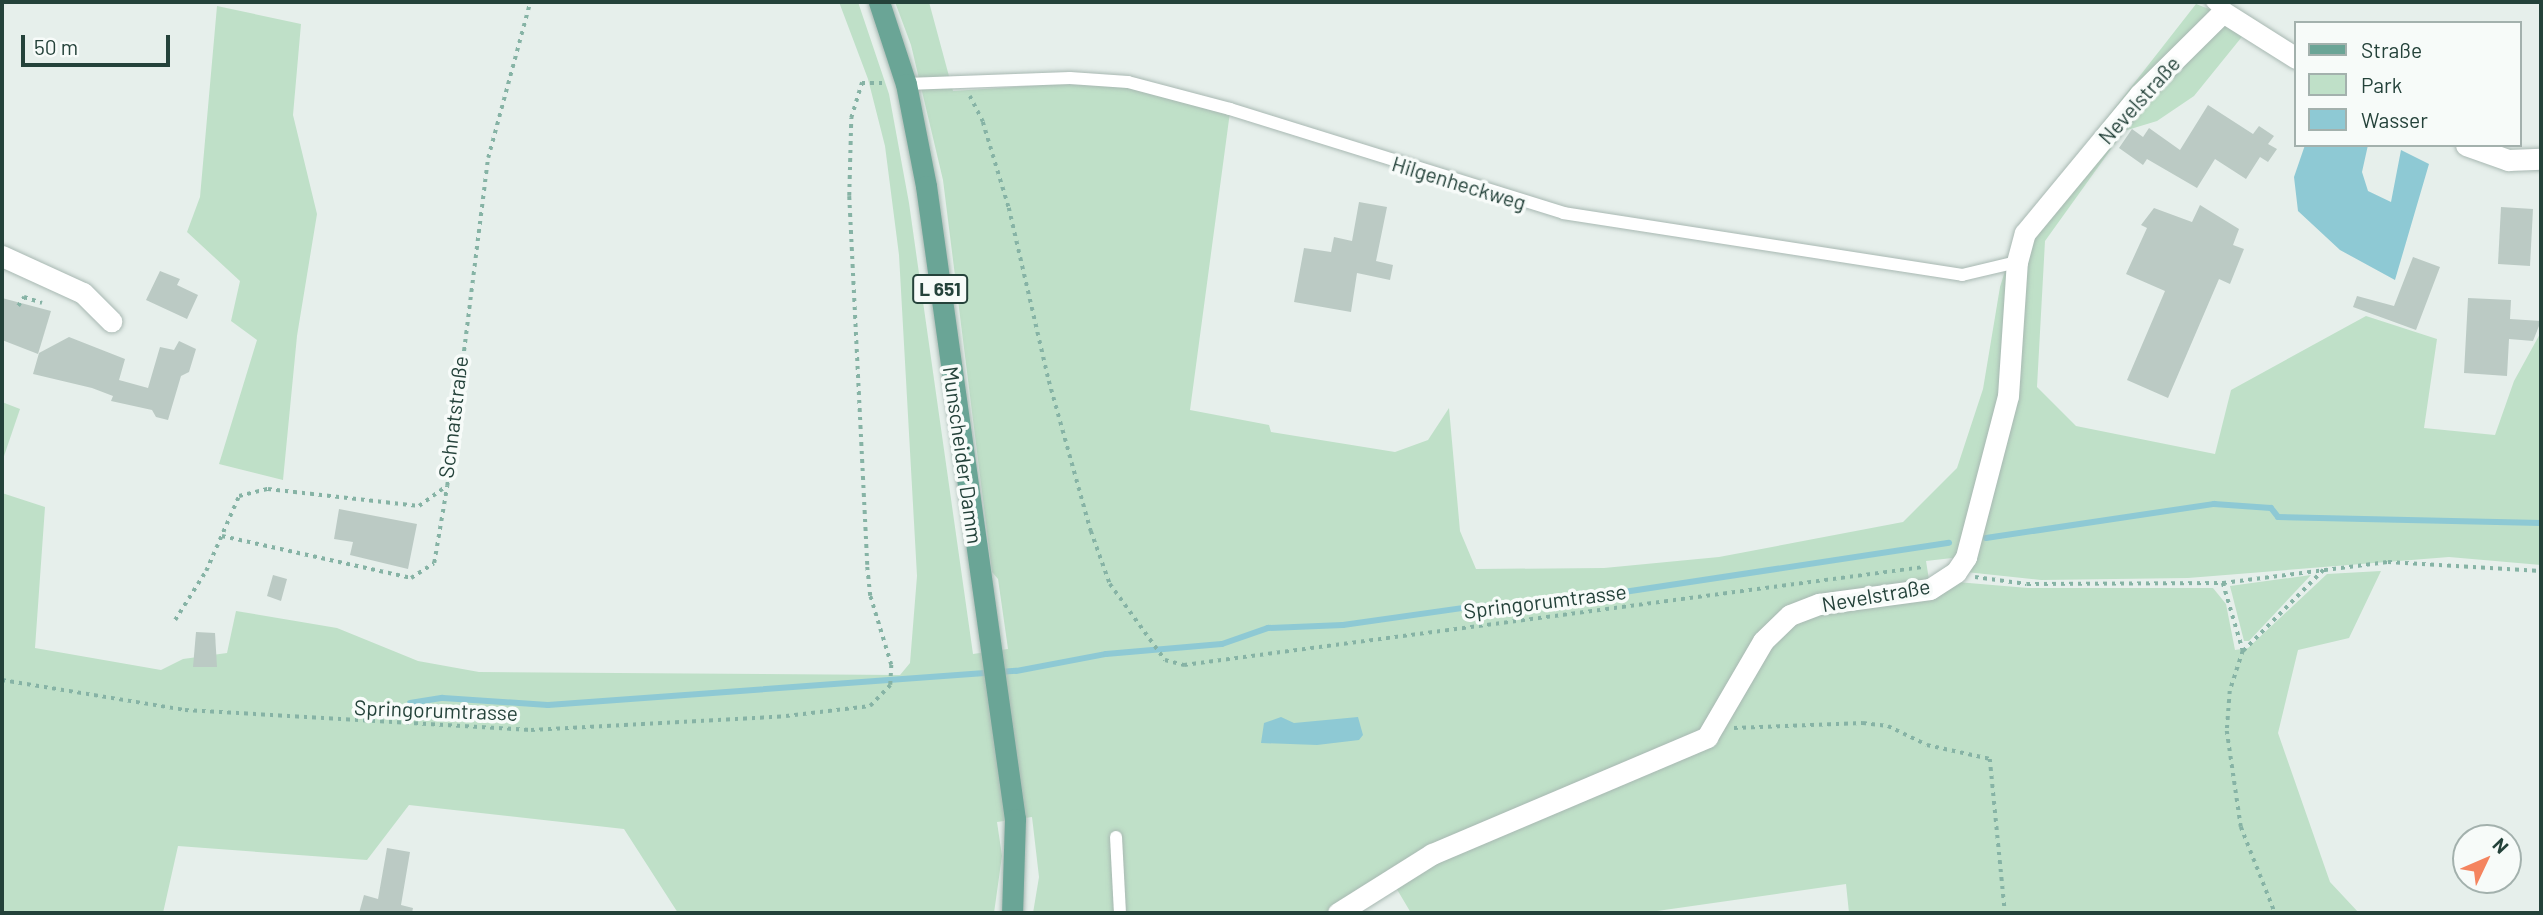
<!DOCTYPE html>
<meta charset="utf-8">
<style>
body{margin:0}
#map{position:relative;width:2543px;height:915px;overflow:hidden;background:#e6efeb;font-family:Barlow,sans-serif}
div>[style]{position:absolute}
.green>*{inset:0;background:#bfe0c8}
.water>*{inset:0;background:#8ec9d4}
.stream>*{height:6px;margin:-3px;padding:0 3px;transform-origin:3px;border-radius:3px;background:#8ec9d4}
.building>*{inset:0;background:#bbcac4}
.path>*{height:3.5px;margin-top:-1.75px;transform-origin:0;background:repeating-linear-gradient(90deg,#86b3a5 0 3.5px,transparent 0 8.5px)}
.roads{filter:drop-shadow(0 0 2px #a8b8b2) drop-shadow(0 0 2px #a8b8b2)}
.service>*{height:12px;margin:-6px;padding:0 6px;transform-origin:6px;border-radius:6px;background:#fff}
.minor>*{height:21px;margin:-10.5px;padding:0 10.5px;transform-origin:10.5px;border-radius:10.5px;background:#fff}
.primary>*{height:21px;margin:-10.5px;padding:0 10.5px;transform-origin:10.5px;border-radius:10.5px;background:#6aa596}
span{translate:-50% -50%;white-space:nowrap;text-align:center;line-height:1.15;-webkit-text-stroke:7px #f7fbf9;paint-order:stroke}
.shield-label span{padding:2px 5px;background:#f7fbf9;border:2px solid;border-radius:5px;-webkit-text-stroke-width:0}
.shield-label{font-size:19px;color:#24423a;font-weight:700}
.street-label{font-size:21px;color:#24423a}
.frame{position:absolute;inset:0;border:4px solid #24423a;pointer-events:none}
.legend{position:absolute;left:2294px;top:21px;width:228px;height:126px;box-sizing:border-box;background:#f7fbf9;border:2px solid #a3b1ad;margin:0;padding:9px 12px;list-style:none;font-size:21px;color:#24423a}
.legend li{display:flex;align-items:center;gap:14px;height:35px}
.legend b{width:35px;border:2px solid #a3b1ad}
.north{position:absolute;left:2452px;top:824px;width:70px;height:70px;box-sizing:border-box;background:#f7fbf9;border:2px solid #a3b1ad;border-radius:50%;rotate:46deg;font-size:19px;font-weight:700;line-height:28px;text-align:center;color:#24423a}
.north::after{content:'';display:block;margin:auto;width:24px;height:32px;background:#f4845f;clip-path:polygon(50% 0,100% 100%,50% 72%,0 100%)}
.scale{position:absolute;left:21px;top:35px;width:149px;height:32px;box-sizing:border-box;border:4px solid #24423a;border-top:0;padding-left:9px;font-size:21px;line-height:24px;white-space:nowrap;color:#24423a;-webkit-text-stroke:5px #f7fbf9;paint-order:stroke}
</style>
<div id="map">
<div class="green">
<div style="clip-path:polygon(839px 2px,858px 2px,889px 94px,909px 203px,973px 654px,1008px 649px,998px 579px,992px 572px,943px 180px,911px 45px,895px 2px,929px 2px,953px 91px,1058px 84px,1127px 87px,1230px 112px,1190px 410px,1269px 425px,1271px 432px,1395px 452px,1428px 440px,1449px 408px,1460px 531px,1476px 569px,1604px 568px,1719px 557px,1903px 522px,1957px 468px,1983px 389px,2000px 287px,2017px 233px,2196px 4px,2222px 14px,2245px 33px,2194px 96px,2157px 121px,2124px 131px,2045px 241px,2037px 387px,2076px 426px,2215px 454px,2231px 390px,2366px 316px,2437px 339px,2424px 428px,2495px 435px,2514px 381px,2541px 332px,2541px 565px,2449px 557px,2188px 578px,2041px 580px,1966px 572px,1952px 558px,1926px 561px,1931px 592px,1957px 582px,2028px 588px,2213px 588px,2226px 604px,2235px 650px,2248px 648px,2327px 574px,2381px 571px,2349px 638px,2298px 650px,2278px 733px,2330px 882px,2359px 913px,1849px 913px,1846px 884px,1643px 913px,1411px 913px,1395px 886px,1433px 858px,1645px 766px,1713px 742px,1724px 731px,1727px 715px,1771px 634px,1761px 636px,1703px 736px,1429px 849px,1330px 913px,1033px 913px,1039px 877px,1032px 817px,997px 822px,1002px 856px,994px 913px,678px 913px,624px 829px,409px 805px,367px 860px,178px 846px,163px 913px,2px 913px,2px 493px,45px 507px,35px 648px,161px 670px,183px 659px,227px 653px,236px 611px,337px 628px,418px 661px,479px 672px,900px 675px,910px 663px,917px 576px,899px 255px,885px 146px,868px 79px)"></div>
<div style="clip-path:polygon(217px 6px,301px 24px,293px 115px,317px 214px,297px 336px,283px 480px,219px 464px,257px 340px,231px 321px,240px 281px,187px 232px,200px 197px)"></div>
<div style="clip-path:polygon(2px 402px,20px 409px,2px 462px)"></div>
<div style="clip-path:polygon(2311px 575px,2249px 641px,2244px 641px,2230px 586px)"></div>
</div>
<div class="water">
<div style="clip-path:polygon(2305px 145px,2368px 145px,2362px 172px,2368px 191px,2391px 202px,2401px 150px,2429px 164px,2395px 280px,2340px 250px,2298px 211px,2294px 177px)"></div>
<div style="clip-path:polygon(1281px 717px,1294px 723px,1358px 717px,1363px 735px,1359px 740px,1317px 745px,1261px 743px,1264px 723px)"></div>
</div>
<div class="stream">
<div style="left:1986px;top:538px;width:231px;rotate:-8.5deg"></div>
<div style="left:2214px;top:504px;width:57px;rotate:4deg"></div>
<div style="left:2271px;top:508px;width:11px;rotate:52deg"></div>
<div style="left:2278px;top:517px;width:263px;rotate:1.3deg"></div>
<div style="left:410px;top:703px;width:33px;rotate:-9deg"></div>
<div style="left:443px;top:698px;width:105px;rotate:3.8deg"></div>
<div style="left:548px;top:705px;width:469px;rotate:-4.2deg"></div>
<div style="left:1016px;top:671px;width:92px;rotate:-10.7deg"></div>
<div style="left:1106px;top:654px;width:116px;rotate:-4.9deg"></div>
<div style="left:1222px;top:644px;width:49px;rotate:-19.2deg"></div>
<div style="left:1268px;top:628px;width:75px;rotate:-2.3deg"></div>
<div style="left:1343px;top:625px;width:127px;rotate:-8.1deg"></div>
<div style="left:1469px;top:607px;width:90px;rotate:-3.8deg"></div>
<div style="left:1559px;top:601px;width:6px;rotate:-39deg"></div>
<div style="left:1564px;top:597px;width:40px;rotate:-2.9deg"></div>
<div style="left:1604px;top:595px;width:349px;rotate:-8.6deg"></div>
</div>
<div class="building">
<div style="clip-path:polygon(2208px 105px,2253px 134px,2259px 126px,2274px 136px,2268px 144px,2277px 149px,2268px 162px,2260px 157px,2246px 179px,2215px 159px,2197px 188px,2147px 159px,2143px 165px,2119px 148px,2132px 129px,2143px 137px,2149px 128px,2180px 150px)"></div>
<div style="clip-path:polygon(1359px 202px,1387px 207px,1376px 261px,1393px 265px,1390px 280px,1357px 273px,1351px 312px,1294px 302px,1304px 248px,1331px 252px,1334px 237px,1352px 241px)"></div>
<div style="clip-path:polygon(2200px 205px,2239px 229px,2233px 245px,2244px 249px,2230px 284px,2219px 279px,2168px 398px,2127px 380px,2165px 291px,2126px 274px,2147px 228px,2141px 225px,2154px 208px,2192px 222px)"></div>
<div style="clip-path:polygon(2501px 207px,2533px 209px,2530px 266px,2498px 264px)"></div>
<div style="clip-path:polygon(2413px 257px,2440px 267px,2416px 330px,2353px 307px,2357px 296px,2394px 306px)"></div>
<div style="clip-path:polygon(160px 271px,180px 279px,177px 285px,198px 295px,187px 319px,146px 300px)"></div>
<div style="clip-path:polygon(2px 298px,51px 311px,38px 354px,2px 340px)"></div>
<div style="clip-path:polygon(2468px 298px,2511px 300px,2510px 319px,2541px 321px,2533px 341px,2509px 339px,2507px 376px,2464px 373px)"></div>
<div style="clip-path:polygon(69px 337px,125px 359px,119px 380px,148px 388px,160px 347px,174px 350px,179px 341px,196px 349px,189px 372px,181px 376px,168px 420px,156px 417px,152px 410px,111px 401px,113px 396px,92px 388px,33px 374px,39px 353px)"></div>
<div style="clip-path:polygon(339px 509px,417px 524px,408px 569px,350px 555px,353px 542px,334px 539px)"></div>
<div style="clip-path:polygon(273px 575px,287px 579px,281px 601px,267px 596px)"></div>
<div style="clip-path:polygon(196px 632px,215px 633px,217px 667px,193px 667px)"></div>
<div style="clip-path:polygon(387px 848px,410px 852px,401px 905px,413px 908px,412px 913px,359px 913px,364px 895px,378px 899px)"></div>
</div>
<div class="path">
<div style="left:970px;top:96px;width:29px;rotate:63deg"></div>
<div style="left:983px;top:122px;width:90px;rotate:73.2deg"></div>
<div style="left:1009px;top:208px;width:178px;rotate:77deg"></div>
<div style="left:1049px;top:381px;width:156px;rotate:74.4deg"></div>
<div style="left:1091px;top:531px;width:56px;rotate:70.3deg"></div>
<div style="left:1110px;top:584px;width:94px;rotate:54.1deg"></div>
<div style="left:1165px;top:660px;width:20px;rotate:15deg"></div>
<div style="left:1184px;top:665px;width:745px;rotate:-7.55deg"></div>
<div style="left:18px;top:306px;width:11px;rotate:-56deg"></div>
<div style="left:24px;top:297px;width:19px;rotate:18deg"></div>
<div style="left:222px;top:536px;width:194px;rotate:12.5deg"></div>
<div style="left:411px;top:578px;width:27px;rotate:-33deg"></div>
<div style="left:434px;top:563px;width:78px;rotate:-80.4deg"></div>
<div style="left:1975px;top:577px;width:52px;rotate:7.7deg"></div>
<div style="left:2027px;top:584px;width:196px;rotate:-0.3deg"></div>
<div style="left:2223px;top:583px;width:166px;rotate:-7.3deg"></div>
<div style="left:2388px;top:562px;width:153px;rotate:3.4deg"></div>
<div style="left:2223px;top:583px;width:71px;rotate:73.6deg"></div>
<div style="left:2243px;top:651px;width:42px;rotate:108deg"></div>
<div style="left:2230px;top:691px;width:40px;rotate:94.3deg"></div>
<div style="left:2227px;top:731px;width:97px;rotate:81.7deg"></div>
<div style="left:2241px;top:827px;width:92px;rotate:68.4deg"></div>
<div style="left:175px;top:620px;width:58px;rotate:-57.7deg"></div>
<div style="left:206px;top:571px;width:82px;rotate:-66.3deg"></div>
<div style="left:239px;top:496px;width:30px;rotate:-14deg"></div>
<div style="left:268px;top:489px;width:152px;rotate:6.4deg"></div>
<div style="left:419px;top:506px;width:34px;rotate:-36deg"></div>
<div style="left:447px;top:486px;width:331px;rotate:-82.9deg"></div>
<div style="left:488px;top:158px;width:162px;rotate:-74.9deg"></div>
<div style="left:2243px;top:651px;width:117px;rotate:-45.3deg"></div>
<div style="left:2px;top:680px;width:185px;rotate:9.3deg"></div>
<div style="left:185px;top:710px;width:347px;rotate:3.3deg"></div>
<div style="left:531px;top:730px;width:255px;rotate:-3.1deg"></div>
<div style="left:786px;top:716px;width:85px;rotate:-6.8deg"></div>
<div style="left:870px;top:706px;width:29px;rotate:-46deg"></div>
<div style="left:890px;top:685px;width:20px;rotate:-87deg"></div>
<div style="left:891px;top:665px;width:72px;rotate:-106.9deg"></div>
<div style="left:870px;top:596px;width:31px;rotate:-96deg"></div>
<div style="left:867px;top:565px;width:369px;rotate:-92.8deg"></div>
<div style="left:849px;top:196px;width:78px;rotate:-88.5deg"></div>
<div style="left:851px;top:118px;width:37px;rotate:-73deg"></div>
<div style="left:862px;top:83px;width:22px"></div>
<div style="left:1734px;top:728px;width:129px;rotate:-2.2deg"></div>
<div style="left:1863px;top:723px;width:25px;rotate:7deg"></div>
<div style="left:1888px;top:726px;width:43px;rotate:26deg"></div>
<div style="left:1927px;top:745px;width:65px;rotate:12.5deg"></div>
<div style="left:1990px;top:759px;width:155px;rotate:84.4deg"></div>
</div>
<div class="roads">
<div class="service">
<div style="left:2212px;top:2px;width:15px;rotate:42deg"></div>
<div style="left:906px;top:84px;width:164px;rotate:-2.1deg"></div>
<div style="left:1070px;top:78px;width:58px;rotate:3.9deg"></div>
<div style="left:1128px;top:82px;width:106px;rotate:14.8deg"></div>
<div style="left:1230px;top:109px;width:349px;rotate:17.3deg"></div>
<div style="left:1563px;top:213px;width:404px;rotate:8.8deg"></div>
<div style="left:1962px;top:275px;width:57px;rotate:-13.3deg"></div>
<div style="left:1116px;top:837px;width:76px;rotate:87deg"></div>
</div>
<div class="minor">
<div style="left:2466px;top:145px;width:45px;rotate:19.7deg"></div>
<div style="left:2508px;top:160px;width:33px;rotate:-2deg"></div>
<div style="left:2px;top:256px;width:89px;rotate:24.6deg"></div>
<div style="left:83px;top:293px;width:40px;rotate:45deg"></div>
<div style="left:1338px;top:913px;width:111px;rotate:-32.1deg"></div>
<div style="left:1432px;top:854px;width:299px;rotate:-23deg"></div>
<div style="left:1707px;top:737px;width:111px;rotate:-59.7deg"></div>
<div style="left:1763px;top:641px;width:37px;rotate:-44deg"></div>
<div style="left:1790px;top:615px;width:31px;rotate:-21deg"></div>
<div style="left:1819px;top:604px;width:112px;rotate:-7.7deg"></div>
<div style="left:1930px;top:589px;width:31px;rotate:-33deg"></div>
<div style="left:1956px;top:572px;width:18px;rotate:-56deg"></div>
<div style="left:1966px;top:557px;width:166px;rotate:-75.4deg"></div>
<div style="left:2008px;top:396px;width:134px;rotate:-86.2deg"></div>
<div style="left:2017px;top:262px;width:30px;rotate:-75deg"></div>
<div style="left:2025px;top:233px;width:179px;rotate:-50.4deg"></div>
<div style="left:2139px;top:95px;width:118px;rotate:-44.7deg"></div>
<div style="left:2223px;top:12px;width:86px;rotate:32.2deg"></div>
</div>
<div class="primary">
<div style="left:879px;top:2px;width:86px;rotate:71.8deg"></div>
<div style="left:906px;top:84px;width:104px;rotate:78.9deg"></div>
<div style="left:926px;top:186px;width:639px;rotate:82deg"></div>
<div style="left:1015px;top:819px;width:94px;rotate:91.8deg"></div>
</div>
</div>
<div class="shield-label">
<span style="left:940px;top:289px">L 651</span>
</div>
<div class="street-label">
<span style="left:2139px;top:100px;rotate:-48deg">Nevelstraße</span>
<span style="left:1459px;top:183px;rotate:17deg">Hilgenheckweg</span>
<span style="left:453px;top:417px;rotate:-83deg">Schnatstraße</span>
<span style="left:963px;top:455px;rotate:82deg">Munscheider Damm</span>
<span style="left:1876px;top:595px;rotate:-10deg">Nevelstraße</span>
<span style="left:1545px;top:601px;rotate:-7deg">Springorumtrasse</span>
<span style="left:436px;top:710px;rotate:2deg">Springorumtrasse</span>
</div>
<div class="frame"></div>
<ul class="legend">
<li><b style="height:9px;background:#6aa596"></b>Straße</li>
<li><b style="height:19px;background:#bfe0c8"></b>Park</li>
<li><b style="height:19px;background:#8ec9d4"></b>Wasser</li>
</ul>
<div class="north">N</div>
<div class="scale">50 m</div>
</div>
